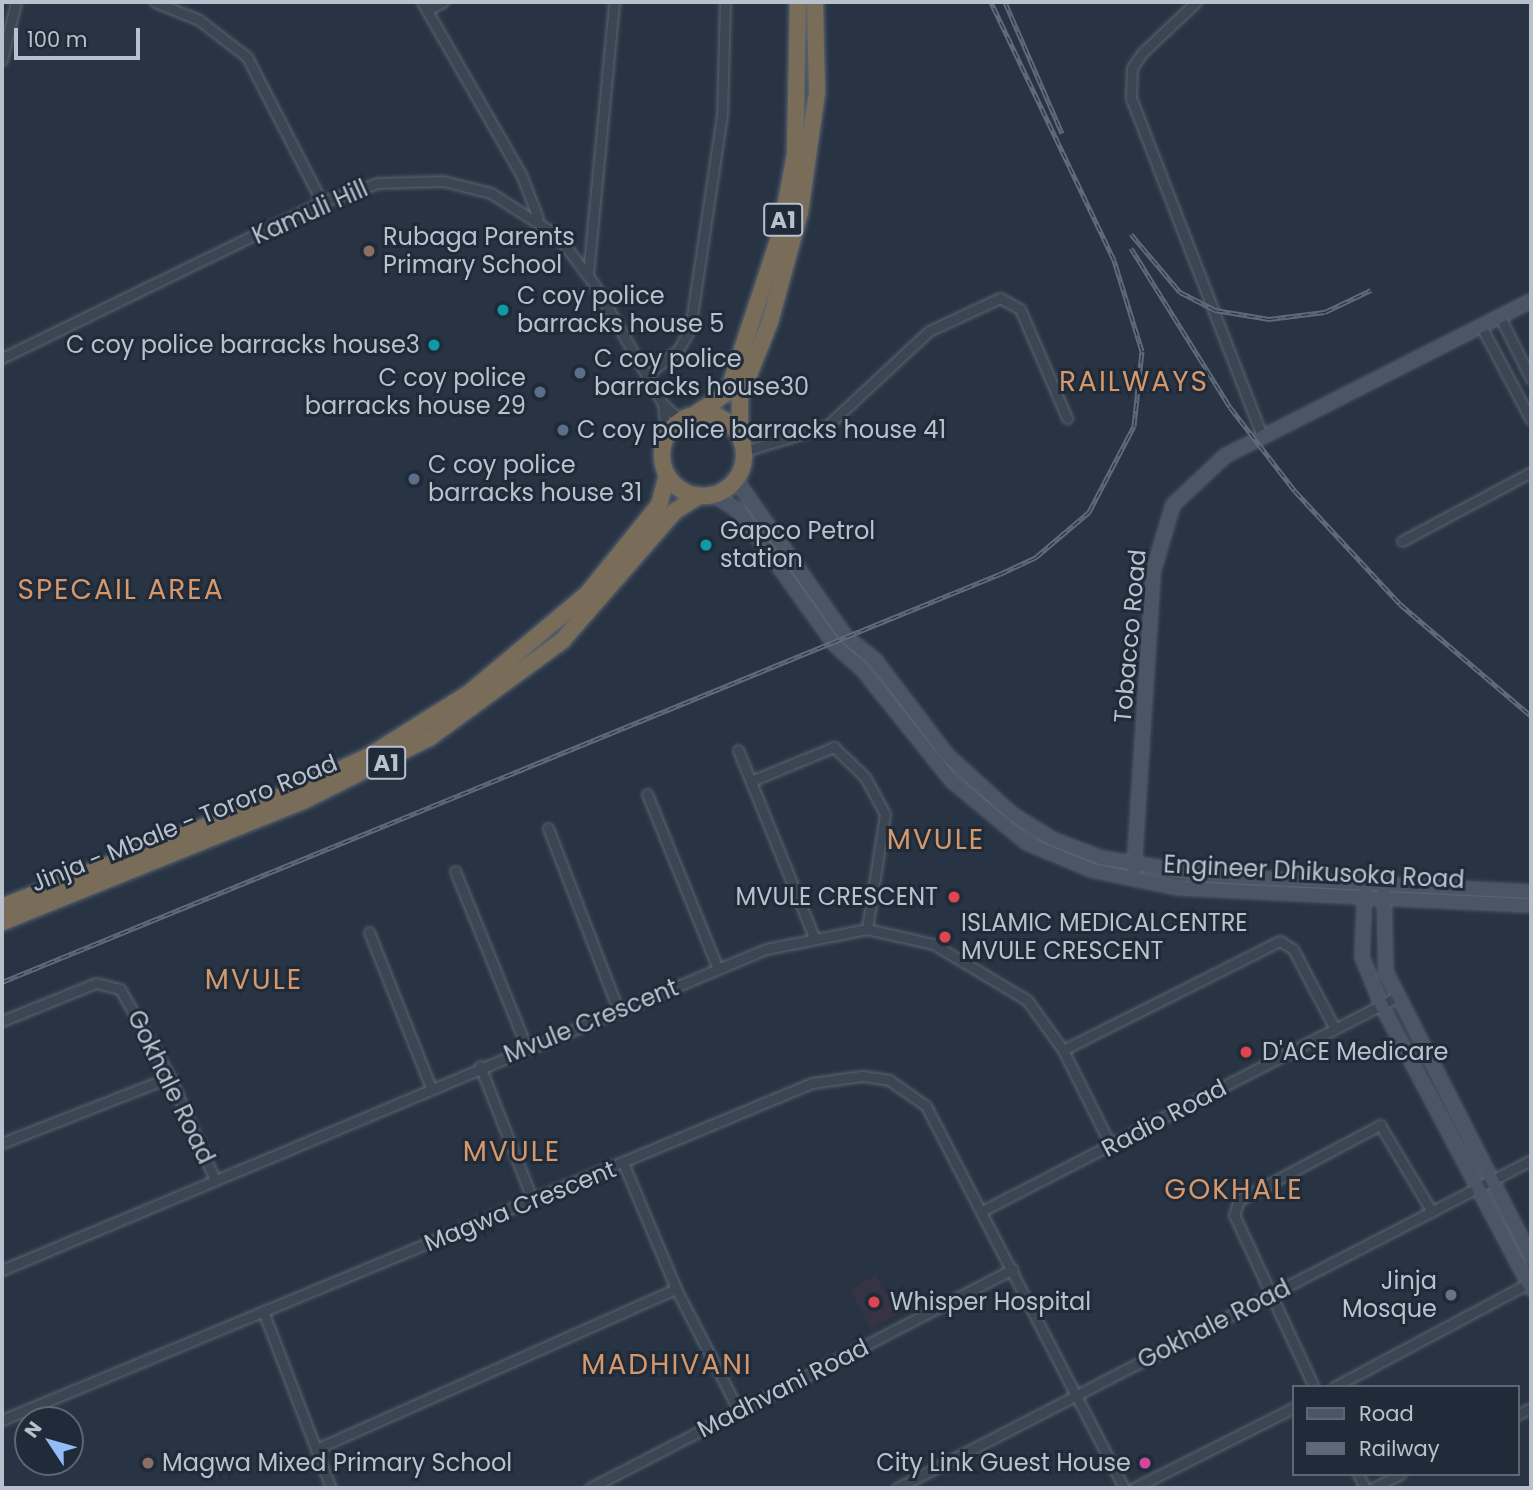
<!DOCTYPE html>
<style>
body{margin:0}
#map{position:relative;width:1533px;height:1490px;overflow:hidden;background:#283444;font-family:Poppins,sans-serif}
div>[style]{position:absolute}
.medical>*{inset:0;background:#363444}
.roads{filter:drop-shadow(0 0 2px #5a6471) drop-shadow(0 0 2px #5a6471)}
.street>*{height:9px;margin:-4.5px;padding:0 4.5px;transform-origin:4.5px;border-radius:4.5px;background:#3c4653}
.secondary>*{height:12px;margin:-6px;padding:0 6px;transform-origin:6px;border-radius:6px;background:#4a5566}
.highway>*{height:16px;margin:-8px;padding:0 8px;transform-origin:8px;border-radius:8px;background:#796c59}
.highway>.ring{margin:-8px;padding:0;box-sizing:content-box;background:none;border:16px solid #796c59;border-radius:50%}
.rail>*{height:5px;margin-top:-2.5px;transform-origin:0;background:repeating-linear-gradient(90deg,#202b39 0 8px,#5e6a7a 0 16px);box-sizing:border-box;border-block:2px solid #5e6a7a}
.dots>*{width:19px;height:19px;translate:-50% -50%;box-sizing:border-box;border:4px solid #202b39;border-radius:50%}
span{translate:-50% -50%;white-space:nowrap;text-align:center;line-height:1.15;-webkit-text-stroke:6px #202b39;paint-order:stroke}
.shield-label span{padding:2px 5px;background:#202b39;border:2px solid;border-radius:5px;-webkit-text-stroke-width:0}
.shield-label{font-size:23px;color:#b9c1cd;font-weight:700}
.street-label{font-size:24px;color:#b9c1cd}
.poi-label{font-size:24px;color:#b9c1cd}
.left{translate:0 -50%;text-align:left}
.right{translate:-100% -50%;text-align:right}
.quarter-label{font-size:28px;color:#d6986b;letter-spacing:2px}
.frame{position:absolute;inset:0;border:4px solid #b9c1cd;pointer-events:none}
.legend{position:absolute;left:1292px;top:1385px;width:228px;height:91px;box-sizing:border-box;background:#202b39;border:2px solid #5d6774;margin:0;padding:9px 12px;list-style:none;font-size:21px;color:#b9c1cd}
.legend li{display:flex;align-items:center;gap:14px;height:35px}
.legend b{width:35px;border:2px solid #5d6774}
.north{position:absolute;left:14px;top:1406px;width:70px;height:70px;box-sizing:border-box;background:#202b39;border:2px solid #5d6774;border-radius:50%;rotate:306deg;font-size:19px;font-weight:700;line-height:28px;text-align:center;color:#b9c1cd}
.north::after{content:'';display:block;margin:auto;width:24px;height:32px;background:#93bcf8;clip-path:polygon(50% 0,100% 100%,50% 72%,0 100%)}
.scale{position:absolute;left:14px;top:28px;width:126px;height:32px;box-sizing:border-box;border:4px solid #b9c1cd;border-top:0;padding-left:9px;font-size:21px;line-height:24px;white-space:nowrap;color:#b9c1cd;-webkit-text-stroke:5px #202b39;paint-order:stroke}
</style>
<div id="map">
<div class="medical">
<div style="clip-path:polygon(876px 1275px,897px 1315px,871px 1329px,850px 1289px)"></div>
</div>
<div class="roads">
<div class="street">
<div style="left:155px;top:2px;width:48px;rotate:22.2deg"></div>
<div style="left:199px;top:20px;width:61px;rotate:37.6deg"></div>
<div style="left:247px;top:57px;width:163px;rotate:62.7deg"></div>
<div style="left:422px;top:2px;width:198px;rotate:60.1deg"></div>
<div style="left:521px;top:174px;width:47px;rotate:68.9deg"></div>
<div style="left:1196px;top:2px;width:74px;rotate:136.6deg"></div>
<div style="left:1142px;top:53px;width:18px;rotate:124deg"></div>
<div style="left:1132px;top:68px;width:30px;rotate:92deg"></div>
<div style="left:1131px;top:98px;width:362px;rotate:68.8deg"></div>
<div style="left:427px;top:10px;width:18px;rotate:-27deg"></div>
<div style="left:2px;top:60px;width:60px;rotate:-76.4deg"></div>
<div style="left:588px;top:274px;width:273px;rotate:-84.5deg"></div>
<div style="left:1500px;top:317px;width:69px;rotate:63.4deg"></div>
<div style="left:1481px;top:326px;width:106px;rotate:62deg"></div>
<div style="left:2px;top:358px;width:356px;rotate:-26deg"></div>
<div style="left:322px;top:202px;width:59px;rotate:-18.7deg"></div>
<div style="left:378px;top:183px;width:65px;rotate:-1.8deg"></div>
<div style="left:443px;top:181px;width:49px;rotate:14deg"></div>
<div style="left:491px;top:193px;width:80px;rotate:32.7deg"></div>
<div style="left:558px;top:236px;width:60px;rotate:53.1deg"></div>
<div style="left:594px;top:284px;width:138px;rotate:60.1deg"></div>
<div style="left:647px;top:375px;width:40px;rotate:-39deg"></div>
<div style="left:678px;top:350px;width:24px;rotate:-60deg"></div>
<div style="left:690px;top:329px;width:215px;rotate:-81.5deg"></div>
<div style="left:722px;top:116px;width:114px;rotate:-88.5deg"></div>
<div style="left:666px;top:436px;width:32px;rotate:-95deg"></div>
<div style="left:663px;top:404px;width:23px;rotate:43deg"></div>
<div style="left:745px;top:451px;width:86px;rotate:-17deg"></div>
<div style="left:827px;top:426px;width:139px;rotate:-43deg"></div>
<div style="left:929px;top:331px;width:78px;rotate:-24.9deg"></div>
<div style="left:1000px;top:298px;width:23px;rotate:29deg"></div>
<div style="left:1020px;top:309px;width:119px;rotate:66.7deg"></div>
<div style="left:1402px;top:541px;width:146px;rotate:-28.1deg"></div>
<div style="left:738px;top:750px;width:200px;rotate:67.9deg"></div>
<div style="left:751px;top:781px;width:90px;rotate:-22.3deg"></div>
<div style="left:834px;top:747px;width:43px;rotate:44.1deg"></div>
<div style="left:865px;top:777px;width:42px;rotate:61.6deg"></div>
<div style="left:885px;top:814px;width:116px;rotate:98.9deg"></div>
<div style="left:647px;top:794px;width:189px;rotate:67.9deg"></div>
<div style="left:548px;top:828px;width:194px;rotate:68.9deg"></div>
<div style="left:455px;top:871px;width:189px;rotate:67.9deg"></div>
<div style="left:369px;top:932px;width:165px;rotate:68.3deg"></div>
<div style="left:2px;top:1021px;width:101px;rotate:-22deg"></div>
<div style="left:96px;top:983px;width:25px;rotate:14deg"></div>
<div style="left:120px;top:989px;width:101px;rotate:60.4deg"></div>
<div style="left:170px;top:1077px;width:112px;rotate:66.4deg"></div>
<div style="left:1063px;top:1050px;width:243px;rotate:-26.7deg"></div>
<div style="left:1280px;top:941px;width:15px;rotate:32deg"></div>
<div style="left:1293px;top:949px;width:88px;rotate:62.3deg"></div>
<div style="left:480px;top:1066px;width:145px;rotate:68.6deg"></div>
<div style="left:2px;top:1143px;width:180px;rotate:-21.4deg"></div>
<div style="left:624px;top:1165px;width:134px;rotate:67.2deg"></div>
<div style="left:676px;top:1289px;width:137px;rotate:62.7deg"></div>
<div style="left:984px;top:1210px;width:465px;rotate:-27.3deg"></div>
<div style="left:2px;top:1270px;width:829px;rotate:-22.79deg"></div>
<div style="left:766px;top:949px;width:103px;rotate:-11.2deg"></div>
<div style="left:867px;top:929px;width:68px;rotate:12.8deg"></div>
<div style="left:933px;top:944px;width:109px;rotate:30.8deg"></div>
<div style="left:1027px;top:1000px;width:62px;rotate:54.2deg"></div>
<div style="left:1063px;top:1050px;width:107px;rotate:63.4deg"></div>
<div style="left:263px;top:1311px;width:190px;rotate:69deg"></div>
<div style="left:1314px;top:1387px;width:190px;rotate:-114.9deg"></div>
<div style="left:1234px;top:1215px;width:16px;rotate:-72deg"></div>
<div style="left:1239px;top:1200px;width:160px;rotate:-28deg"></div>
<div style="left:1380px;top:1125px;width:101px;rotate:59.1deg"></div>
<div style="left:1334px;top:1387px;width:223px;rotate:-28.1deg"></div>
<div style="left:1517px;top:1415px;width:16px;rotate:-27deg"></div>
<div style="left:2px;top:1420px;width:877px;rotate:-22.59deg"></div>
<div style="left:812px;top:1083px;width:50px;rotate:-8deg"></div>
<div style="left:862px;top:1076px;width:27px;rotate:8deg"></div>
<div style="left:889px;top:1080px;width:45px;rotate:35.1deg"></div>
<div style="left:926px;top:1106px;width:430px;rotate:62.6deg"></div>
<div style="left:316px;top:1449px;width:394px;rotate:-24deg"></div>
<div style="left:1358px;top:1474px;width:16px;rotate:63deg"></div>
<div style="left:590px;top:1488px;width:476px;rotate:-27.4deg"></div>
<div style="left:897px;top:1488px;width:714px;rotate:-27.35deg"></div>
<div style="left:1134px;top:1488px;width:178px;rotate:-26.7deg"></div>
<div style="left:1373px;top:1488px;width:31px;rotate:-27deg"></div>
</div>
<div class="secondary">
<div style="left:736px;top:480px;width:192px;rotate:55deg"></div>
<div style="left:846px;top:637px;width:37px;rotate:38deg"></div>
<div style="left:875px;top:660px;width:119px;rotate:52.8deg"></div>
<div style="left:947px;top:755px;width:88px;rotate:42.2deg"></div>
<div style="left:1012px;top:814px;width:47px;rotate:32deg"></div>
<div style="left:1052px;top:839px;width:53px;rotate:21.2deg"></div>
<div style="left:1101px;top:858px;width:113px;rotate:9.1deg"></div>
<div style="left:1213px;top:876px;width:318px;rotate:2.9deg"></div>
<div style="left:714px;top:495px;width:31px;rotate:33deg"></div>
<div style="left:740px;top:512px;width:162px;rotate:54.5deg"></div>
<div style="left:834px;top:644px;width:38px;rotate:42deg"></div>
<div style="left:862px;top:669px;width:144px;rotate:51.2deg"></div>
<div style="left:952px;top:781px;width:97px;rotate:39.6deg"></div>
<div style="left:1027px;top:843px;width:70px;rotate:22.6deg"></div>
<div style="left:1092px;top:870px;width:89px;rotate:11.7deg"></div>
<div style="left:1179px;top:888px;width:352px;rotate:2.8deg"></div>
<div style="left:1134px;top:869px;width:298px;rotate:-86.3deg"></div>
<div style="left:1153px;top:572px;width:70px;rotate:-73.4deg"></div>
<div style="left:1173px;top:505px;width:71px;rotate:-43.3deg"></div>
<div style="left:1225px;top:456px;width:343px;rotate:-26.9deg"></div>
<div style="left:1365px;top:889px;width:68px;rotate:92.5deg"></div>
<div style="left:1362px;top:957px;width:53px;rotate:67.8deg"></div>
<div style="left:1382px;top:1006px;width:320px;rotate:62.2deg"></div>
<div style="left:1384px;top:891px;width:81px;rotate:88.6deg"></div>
<div style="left:1386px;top:972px;width:320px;rotate:63deg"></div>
</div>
<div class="highway">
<div style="left:697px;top:413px;width:37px;rotate:-34deg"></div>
<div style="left:728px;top:392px;width:165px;rotate:-71.7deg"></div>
<div style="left:780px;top:235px;width:82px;rotate:-79.5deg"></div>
<div style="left:795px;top:154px;width:152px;rotate:-88.9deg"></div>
<div class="ring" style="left:662px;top:414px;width:66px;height:66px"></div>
<div style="left:740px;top:434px;width:37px;rotate:-90deg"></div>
<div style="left:740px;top:397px;width:81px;rotate:-68.2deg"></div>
<div style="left:770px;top:322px;width:114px;rotate:-74.7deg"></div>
<div style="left:800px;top:212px;width:121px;rotate:-81.9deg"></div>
<div style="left:817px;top:92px;width:90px;rotate:-91.3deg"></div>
<div style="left:2px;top:907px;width:313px;rotate:-21.7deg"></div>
<div style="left:293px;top:791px;width:84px;rotate:-24.7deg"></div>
<div style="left:369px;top:756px;width:117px;rotate:-32.1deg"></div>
<div style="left:468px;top:694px;width:155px;rotate:-40deg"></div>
<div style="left:587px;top:594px;width:114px;rotate:-51deg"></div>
<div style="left:659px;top:505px;width:31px;rotate:-75deg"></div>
<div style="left:2px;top:922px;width:324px;rotate:-21.9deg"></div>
<div style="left:303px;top:801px;width:141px;rotate:-26.6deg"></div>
<div style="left:429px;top:738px;width:165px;rotate:-36.1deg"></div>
<div style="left:562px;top:641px;width:172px;rotate:-49deg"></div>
<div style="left:675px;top:511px;width:28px;rotate:-32deg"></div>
</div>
</div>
<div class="rail">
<div style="left:1005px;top:2px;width:143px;rotate:66.5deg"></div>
<div style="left:1131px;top:234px;width:76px;rotate:49.8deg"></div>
<div style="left:1180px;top:292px;width:39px;rotate:27deg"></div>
<div style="left:1215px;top:310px;width:55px;rotate:9.5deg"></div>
<div style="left:1269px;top:319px;width:56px;rotate:-7.1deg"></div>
<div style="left:1325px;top:312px;width:51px;rotate:-25.6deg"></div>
<div style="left:1131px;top:248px;width:187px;rotate:58.1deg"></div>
<div style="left:1230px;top:407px;width:106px;rotate:52.3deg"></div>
<div style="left:1295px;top:491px;width:154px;rotate:47.1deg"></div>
<div style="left:1400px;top:604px;width:172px;rotate:40.5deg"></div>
<div style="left:2px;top:982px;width:1078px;rotate:-22.24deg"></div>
<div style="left:1000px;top:574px;width:40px;rotate:-25deg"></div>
<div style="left:1036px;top:557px;width:70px;rotate:-40.3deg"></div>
<div style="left:1089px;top:512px;width:97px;rotate:-62.4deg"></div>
<div style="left:1134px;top:426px;width:75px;rotate:-83.9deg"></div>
<div style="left:1142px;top:351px;width:95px;rotate:-107.1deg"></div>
<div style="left:1114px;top:260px;width:286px;rotate:-115.5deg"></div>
</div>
<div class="dots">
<div style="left:369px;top:251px;background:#8d6e63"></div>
<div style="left:503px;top:310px;background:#0f9aa8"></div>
<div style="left:434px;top:345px;background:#0f9aa8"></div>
<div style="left:580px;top:373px;background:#5c6f8a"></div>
<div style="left:540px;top:392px;background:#5c6f8a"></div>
<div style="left:563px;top:430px;background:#5c6f8a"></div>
<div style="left:414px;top:479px;background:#5c6f8a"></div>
<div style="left:706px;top:545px;background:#0f9aa8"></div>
<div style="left:954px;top:897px;background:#e0444e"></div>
<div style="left:945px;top:937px;background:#e0444e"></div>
<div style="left:1246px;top:1052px;background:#e0444e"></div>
<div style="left:1451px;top:1295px;background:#6b7280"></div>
<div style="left:874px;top:1302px;background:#e0444e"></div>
<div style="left:148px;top:1463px;background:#8d6e63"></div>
<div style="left:1145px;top:1463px;background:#d1479c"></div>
</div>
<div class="shield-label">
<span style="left:783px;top:220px">A1</span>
<span style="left:386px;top:763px">A1</span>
</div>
<div class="street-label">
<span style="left:310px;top:212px;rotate:-24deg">Kamuli Hill</span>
<span style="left:1130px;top:636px;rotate:-85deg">Tobacco Road</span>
<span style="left:184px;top:823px;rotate:-22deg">Jinja - Mbale - Tororo Road</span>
<span style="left:1314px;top:872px;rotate:3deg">Engineer Dhikusoka Road</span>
<span style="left:591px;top:1021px;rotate:-22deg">Mvule Crescent</span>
<span style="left:171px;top:1087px;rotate:64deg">Gokhale Road</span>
<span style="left:1164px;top:1118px;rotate:-28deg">Radio Road</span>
<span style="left:520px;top:1206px;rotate:-22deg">Magwa Crescent</span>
<span style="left:1214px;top:1324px;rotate:-27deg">Gokhale Road</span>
<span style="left:783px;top:1388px;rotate:-27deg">Madhvani Road</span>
</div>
<div class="poi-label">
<span class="left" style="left:383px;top:251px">Rubaga Parents<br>Primary School</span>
<span class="left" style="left:517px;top:310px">C coy police<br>barracks house 5</span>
<span class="right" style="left:420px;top:345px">C coy police barracks house3</span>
<span class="left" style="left:594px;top:373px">C coy police<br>barracks house30</span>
<span class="right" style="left:526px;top:392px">C coy police<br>barracks house 29</span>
<span class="left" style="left:577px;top:430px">C coy police barracks house 41</span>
<span class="left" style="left:428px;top:479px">C coy police<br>barracks house 31</span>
<span class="left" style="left:720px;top:545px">Gapco Petrol<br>station</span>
<span class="right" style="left:938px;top:897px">MVULE CRESCENT</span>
<span class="left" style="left:961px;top:937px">ISLAMIC MEDICALCENTRE<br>MVULE CRESCENT</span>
<span class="left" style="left:1262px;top:1052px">D'ACE Medicare</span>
<span class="right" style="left:1437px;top:1295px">Jinja<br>Mosque</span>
<span class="left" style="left:890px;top:1302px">Whisper Hospital</span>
<span class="left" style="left:162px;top:1463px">Magwa Mixed Primary School</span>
<span class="right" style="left:1131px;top:1463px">City Link Guest House</span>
</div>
<div class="quarter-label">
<span style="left:1134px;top:382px">RAILWAYS</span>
<span style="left:121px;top:590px">SPECAIL AREA</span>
<span style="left:936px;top:840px">MVULE</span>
<span style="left:254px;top:980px">MVULE</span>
<span style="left:512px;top:1152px">MVULE</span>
<span style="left:1234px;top:1190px">GOKHALE</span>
<span style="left:667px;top:1365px">MADHIVANI</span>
</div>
<div class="frame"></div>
<ul class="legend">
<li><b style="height:9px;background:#4a5566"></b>Road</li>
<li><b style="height:9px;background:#5e6a7a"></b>Railway</li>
</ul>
<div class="north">N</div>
<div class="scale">100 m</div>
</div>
